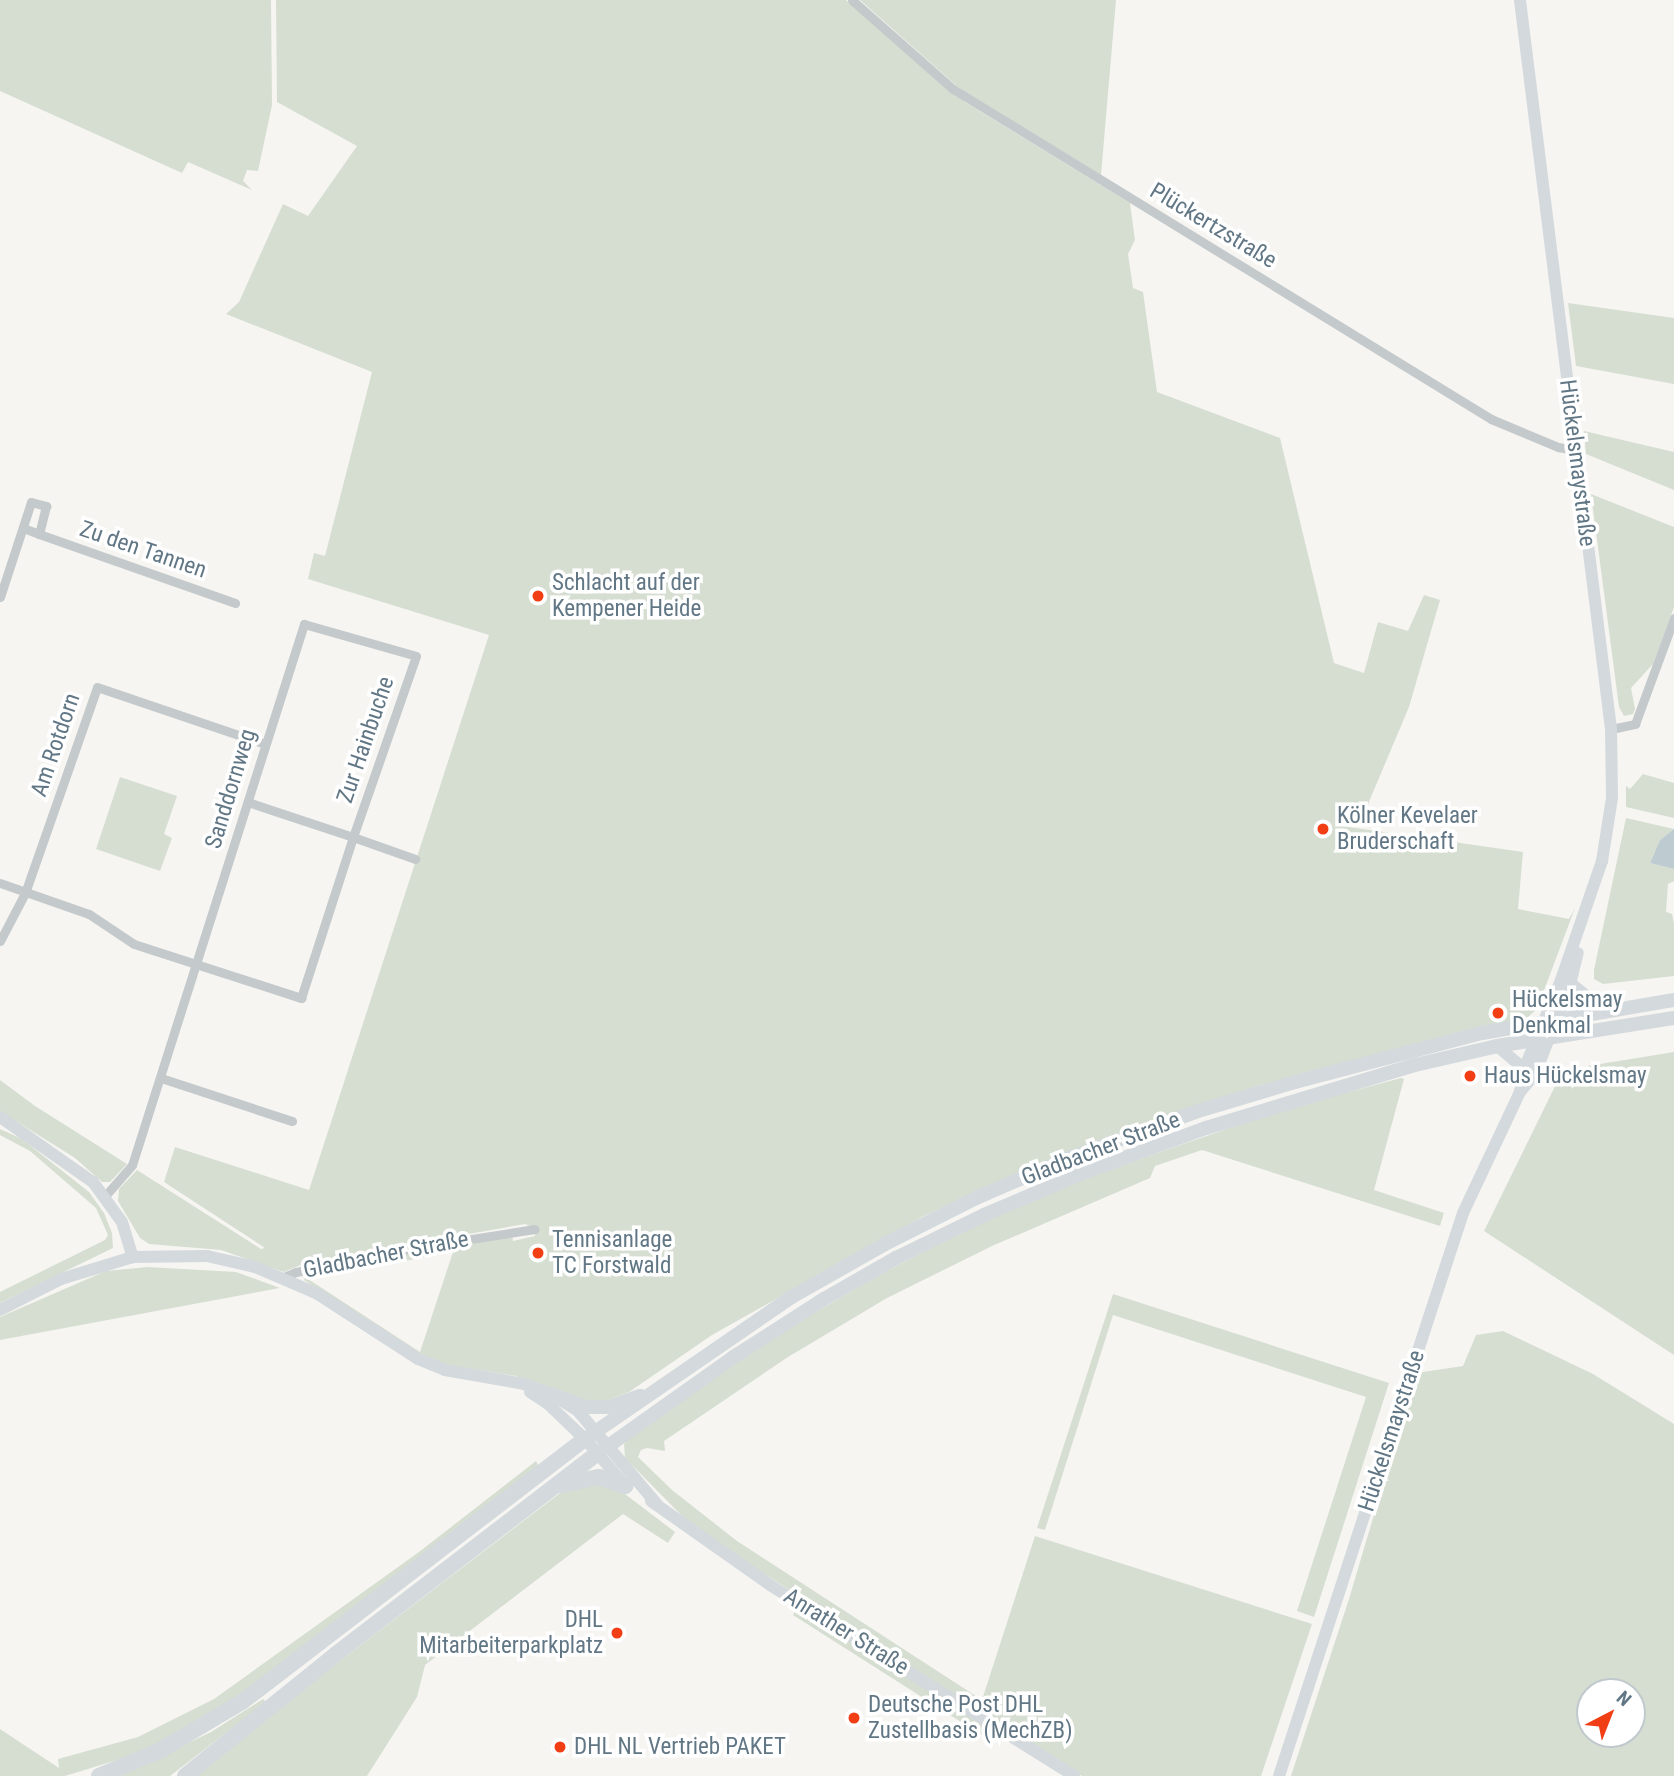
<!DOCTYPE html>
<meta charset="utf-8">
<style>
body{margin:0}
#map{position:relative;width:1674px;height:1776px;overflow:hidden;background:#f6f5f1;font-family:"Roboto Condensed",sans-serif}
div>[style]{position:absolute}
.green>*{inset:0;background:#d6ded2}
.water>*{inset:0;background:#becbd0}
.street>*{height:9px;margin:-4.5px;padding:0 4.5px;transform-origin:4.5px;border-radius:4.5px;background:#c4c9cb}
.secondary>*{height:12px;margin:-6px;padding:0 6px;transform-origin:6px;border-radius:6px;background:#d3d9dd}
.primary>*{height:14px;margin:-7px;padding:0 7px;transform-origin:7px;border-radius:7px;background:#d3d9dd}
.highway>*{height:16px;margin:-8px;padding:0 8px;transform-origin:8px;border-radius:8px;background:#d3d9dd}
.dots>*{width:19px;height:19px;translate:-50% -50%;box-sizing:border-box;border:4px solid #fff;border-radius:50%}
span{translate:-50% -50%;white-space:nowrap;text-align:center;line-height:1.15;-webkit-text-stroke:7px #fff;paint-order:stroke}
.street-label{font-size:23px;color:#627785}
.poi-label{font-size:23px;color:#627785}
.left{translate:0 -50%;text-align:left}
.right{translate:-100% -50%;text-align:right}
.north{position:absolute;left:1576px;top:1678px;width:70px;height:70px;box-sizing:border-box;background:#fff;border:2px solid #c0c9ce;border-radius:50%;rotate:42deg;font-size:19px;font-weight:700;line-height:28px;text-align:center;color:#627785}
.north::after{content:'';display:block;margin:auto;width:24px;height:32px;background:#f23e14;clip-path:polygon(50% 0,100% 100%,50% 72%,0 100%)}
</style>
<div id="map">
<div class="green">
<div style="clip-path:polygon(0 0,271px 0,272px 105px,258px 171px,247px 170px,243px 181px,252px 190px,188px 162px,182px 173px,0 91px)"></div>
<div style="clip-path:polygon(evenodd,276px 0,846px 0,965px 102px,1130px 203px,1135px 240px,1128px 254px,1133px 288px,1143px 292px,1157px 392px,1280px 438px,1334px 663px,1364px 673px,1378px 622px,1408px 631px,1424px 595px,1440px 600px,1409px 707px,1360px 823px,1345px 821px,1342px 826px,1523px 852px,1518px 909px,1569px 919px,1575px 908px,1537px 1009px,1528px 1017px,1261px 1085px,1036px 1165px,922px 1217px,712px 1335px,629px 1392px,595px 1405px,516px 1376px,443px 1364px,420px 1354px,304px 1280px,307px 1273px,349px 1268px,358px 1263px,512px 1235px,513px 1241px,535px 1236px,534px 1228px,525px 1224px,308px 1262px,284px 1272px,221px 1250px,149px 1244px,140px 1238px,118px 1201px,119px 1189px,137px 1170px,261px 1249px,265px 1248px,164px 1182px,175px 1147px,309px 1190px,489px 635px,308px 579px,314px 553px,325px 556px,372px 372px,226px 314px,239px 302px,283px 204px,308px 216px,357px 146px,277px 102px,276px 0,453px 1252px,420px 1352px,308px 1279px,453px 1252px)"></div>
<div style="clip-path:polygon(860px 0,1116px 0,1101px 175px,959px 88px)"></div>
<div style="clip-path:polygon(1568px 303px,1674px 318px,1674px 384px,1576px 366px)"></div>
<div style="clip-path:polygon(1584px 431px,1674px 452px,1674px 490px,1586px 454px)"></div>
<div style="clip-path:polygon(1591px 494px,1674px 527px,1674px 607px,1653px 664px,1631px 688px,1635px 709px,1633px 714px,1624px 716px,1619px 707px)"></div>
<div style="clip-path:polygon(1643px 774px,1674px 783px,1674px 818px,1626px 807px,1626px 786px,1630px 789px)"></div>
<div style="clip-path:polygon(120px 777px,177px 796px,164px 834px,172px 838px,160px 871px,96px 849px)"></div>
<div style="clip-path:polygon(1626px 818px,1674px 829px,1660px 840px,1650px 863px,1674px 869px,1674px 881px,1668px 884px,1666px 912px,1672px 914px,1674px 924px,1674px 976px,1603px 984px,1594px 979px,1594px 970px)"></div>
<div style="clip-path:polygon(1674px 1052px,1674px 1355px,1484px 1231px,1563px 1070px)"></div>
<div style="clip-path:polygon(1401px 1078px,1404px 1079px,1374px 1190px,1444px 1213px,1440px 1226px,1202px 1150px,1155px 1166px,1150px 1178px,992px 1246px,887px 1298px,788px 1357px,664px 1441px,665px 1451px,647px 1448px,641px 1450px,638px 1457px,672px 1490px,737px 1541px,982px 1700px,1035px 1536px,1312px 1624px,1261px 1776px,1082px 1776px,755px 1568px,686px 1520px,625px 1458px,624px 1444px,636px 1430px,773px 1337px,881px 1274px,985px 1220px,1076px 1182px,1186px 1143px,1289px 1108px)"></div>
<div style="clip-path:polygon(0 1080px,35px 1106px,127px 1164px,110px 1182px,102px 1182px,75px 1158px,0 1111px)"></div>
<div style="clip-path:polygon(0 1129px,22px 1139px,89px 1192px,104px 1213px,112px 1233px,113px 1248px,0 1303px,0 1292px,105px 1240px,108px 1235px,96px 1208px,30px 1151px,0 1135px)"></div>
<div style="clip-path:polygon(148px 1267px,236px 1272px,280px 1288px,0 1340px,0 1317px,106px 1271px)"></div>
<div style="clip-path:polygon(1113px 1294px,1389px 1383px,1314px 1617px,1297px 1611px,1366px 1397px,1113px 1315px,1045px 1530px,1037px 1528px)"></div>
<div style="clip-path:polygon(evenodd,1503px 1331px,1593px 1374px,1674px 1424px,1674px 1776px,1291px 1776px,1349px 1599px,1416px 1373px,1463px 1366px,1476px 1335px,1503px 1331px,1590px 1692px,1632px 1692px,1632px 1734px,1590px 1734px,1590px 1692px)"></div>
<div style="clip-path:polygon(536px 1461px,539px 1467px,267px 1680px,192px 1728px,130px 1756px,65px 1776px,0 1776px,0 1729px,59px 1768px,58px 1759px,138px 1737px,214px 1699px,419px 1552px)"></div>
<div style="clip-path:polygon(599px 1484px,625px 1494px,675px 1532px,668px 1543px,623px 1514px,425px 1665px,417px 1697px,367px 1776px,189px 1776px,564px 1490px)"></div>
<div style="clip-path:polygon(797px 1608px,986px 1725px,983px 1736px,793px 1615px)"></div>
<div style="clip-path:polygon(263px 1699px,266px 1702px,170px 1776px,110px 1776px,165px 1754px,211px 1732px)"></div>
</div>
<div class="water">
<div style="clip-path:polygon(1674px 829px,1674px 869px,1650px 863px,1660px 840px)"></div>
</div>
<div class="street">
<div style="left:852px;top:0;width:135px;rotate:41.4deg"></div>
<div style="left:953px;top:89px;width:631px;rotate:31.52deg"></div>
<div style="left:1491px;top:419px;width:73px;rotate:22.7deg"></div>
<div style="left:1558px;top:447px;width:17px;rotate:10deg"></div>
<div style="left:39px;top:534px;width:208px;rotate:19.4deg"></div>
<div style="left:0;top:597px;width:100px;rotate:-71.9deg"></div>
<div style="left:31px;top:502px;width:16px;rotate:15deg"></div>
<div style="left:46px;top:506px;width:29px;rotate:104deg"></div>
<div style="left:39px;top:534px;width:17px;rotate:-159deg"></div>
<div style="left:1611px;top:729px;width:25px;rotate:-12deg"></div>
<div style="left:1635px;top:724px;width:113px;rotate:-69.8deg"></div>
<div style="left:0;top:883px;width:94px;rotate:19.2deg"></div>
<div style="left:89px;top:914px;width:54px;rotate:33.7deg"></div>
<div style="left:134px;top:944px;width:176px;rotate:17.9deg"></div>
<div style="left:301px;top:998px;width:169px;rotate:-72.1deg"></div>
<div style="left:353px;top:837px;width:66px;rotate:19.5deg"></div>
<div style="left:0;top:941px;width:54px;rotate:-62.5deg"></div>
<div style="left:25px;top:893px;width:218px;rotate:-70.7deg"></div>
<div style="left:97px;top:687px;width:177px;rotate:18.7deg"></div>
<div style="left:161px;top:1078px;width:138px;rotate:18.2deg"></div>
<div style="left:105px;top:1196px;width:41px;rotate:-48.9deg"></div>
<div style="left:132px;top:1165px;width:568px;rotate:-72.36deg"></div>
<div style="left:304px;top:624px;width:116px;rotate:15.9deg"></div>
<div style="left:416px;top:656px;width:192px;rotate:109.2deg"></div>
<div style="left:353px;top:837px;width:111px;rotate:-161.6deg"></div>
<div style="left:284px;top:1277px;width:13px;rotate:-23deg"></div>
<div style="left:296px;top:1272px;width:126px;rotate:-11.4deg"></div>
<div style="left:420px;top:1247px;width:116px;rotate:-8.9deg"></div>
</div>
<div class="secondary">
<div style="left:1497px;top:1046px;width:35px;rotate:40deg"></div>
<div style="left:1520px;top:1092px;width:23px;rotate:-80deg"></div>
<div style="left:1524px;top:1069px;width:96px;rotate:-67.4deg"></div>
<div style="left:1561px;top:980px;width:126px;rotate:-71deg"></div>
<div style="left:1602px;top:861px;width:64px;rotate:-81deg"></div>
<div style="left:1612px;top:798px;width:69px;rotate:-90.8deg"></div>
<div style="left:1611px;top:729px;width:735px;rotate:-97.12deg"></div>
<div style="left:0;top:1117px;width:113px;rotate:35deg"></div>
<div style="left:93px;top:1182px;width:49px;rotate:54.1deg"></div>
<div style="left:122px;top:1222px;width:37px;rotate:73deg"></div>
<div style="left:0;top:1310px;width:68px;rotate:-26.9deg"></div>
<div style="left:61px;top:1279px;width:75px;rotate:-17deg"></div>
<div style="left:133px;top:1257px;width:74px;rotate:-0.8deg"></div>
<div style="left:207px;top:1256px;width:49px;rotate:12.9deg"></div>
<div style="left:255px;top:1267px;width:66px;rotate:23.1deg"></div>
<div style="left:316px;top:1293px;width:121px;rotate:32.9deg"></div>
<div style="left:418px;top:1359px;width:29px;rotate:22deg"></div>
<div style="left:445px;top:1370px;width:80px;rotate:10deg"></div>
<div style="left:524px;top:1384px;width:29px;rotate:20deg"></div>
<div style="left:551px;top:1394px;width:32px;rotate:32deg"></div>
<div style="left:578px;top:1411px;width:122px;rotate:49.7deg"></div>
<div style="left:530px;top:1392px;width:20px;rotate:33deg"></div>
<div style="left:547px;top:1403px;width:52px;rotate:43.5deg"></div>
<div style="left:585px;top:1439px;width:60px;rotate:49.1deg"></div>
<div style="left:651px;top:1501px;width:146px;rotate:35.2deg"></div>
<div style="left:770px;top:1585px;width:359px;rotate:32.1deg"></div>
<div style="left:1279px;top:1776px;width:592px;rotate:-71.9deg"></div>
<div style="left:1463px;top:1213px;width:134px;rotate:-64.8deg"></div>
<div style="left:1520px;top:1092px;width:23px;rotate:-50deg"></div>
<div style="left:1535px;top:1074px;width:97px;rotate:-68.7deg"></div>
<div style="left:1570px;top:984px;width:32px;rotate:-76deg"></div>
</div>
<div class="primary">
<div style="left:1570px;top:984px;width:28px;rotate:39deg"></div>
<div style="left:1592px;top:1002px;width:20px;rotate:15deg"></div>
<div style="left:551px;top:1394px;width:36px;rotate:21deg"></div>
<div style="left:585px;top:1407px;width:24px"></div>
<div style="left:609px;top:1407px;width:33px;rotate:-20deg"></div>
<div style="left:585px;top:1439px;width:249px;rotate:-34.5deg"></div>
<div style="left:790px;top:1298px;width:109px;rotate:-29.6deg"></div>
<div style="left:885px;top:1244px;width:102px;rotate:-26.8deg"></div>
<div style="left:976px;top:1198px;width:101px;rotate:-23.3deg"></div>
<div style="left:1069px;top:1158px;width:137px;rotate:-20deg"></div>
<div style="left:1198px;top:1111px;width:101px;rotate:-16.6deg"></div>
<div style="left:1295px;top:1082px;width:193px;rotate:-14.7deg"></div>
<div style="left:1482px;top:1033px;width:195px;rotate:-9.8deg"></div>
<div style="left:597px;top:1454px;width:166px;rotate:-35.4deg"></div>
<div style="left:732px;top:1358px;width:109px;rotate:-32.7deg"></div>
<div style="left:824px;top:1299px;width:83px;rotate:-29.7deg"></div>
<div style="left:896px;top:1258px;width:98px;rotate:-26deg"></div>
<div style="left:984px;top:1215px;width:104px;rotate:-23.1deg"></div>
<div style="left:1080px;top:1174px;width:134px;rotate:-20.1deg"></div>
<div style="left:1206px;top:1128px;width:218px;rotate:-16.8deg"></div>
<div style="left:1415px;top:1065px;width:84px;rotate:-13deg"></div>
<div style="left:1497px;top:1046px;width:179px;rotate:-9deg"></div>
</div>
<div class="highway">
<div style="left:561px;top:1485px;width:39px;rotate:-12deg"></div>
<div style="left:599px;top:1477px;width:28px;rotate:19deg"></div>
<div style="left:99px;top:1776px;width:65px;rotate:-22.6deg"></div>
<div style="left:159px;top:1751px;width:96px;rotate:-30.6deg"></div>
<div style="left:242px;top:1702px;width:432px;rotate:-37.5deg"></div>
<div style="left:185px;top:1776px;width:194px;rotate:-38.9deg"></div>
<div style="left:336px;top:1654px;width:329px;rotate:-37.5deg"></div>
</div>
<div class="dots">
<div style="left:538px;top:596px;background:#f23e14"></div>
<div style="left:1323px;top:829px;background:#f23e14"></div>
<div style="left:1498px;top:1013px;background:#f23e14"></div>
<div style="left:1470px;top:1076px;background:#f23e14"></div>
<div style="left:538px;top:1253px;background:#f23e14"></div>
<div style="left:617px;top:1633px;background:#f23e14"></div>
<div style="left:854px;top:1718px;background:#f23e14"></div>
<div style="left:560px;top:1747px;background:#f23e14"></div>
</div>
<div class="street-label">
<span style="left:1213px;top:226px;rotate:31deg">Plückertzstraße</span>
<span style="left:1577px;top:463px;rotate:83deg">Hückelsmaystraße</span>
<span style="left:143px;top:550px;rotate:19deg">Zu den Tannen</span>
<span style="left:366px;top:740px;rotate:-71deg">Zur Hainbuche</span>
<span style="left:56px;top:745px;rotate:-71deg">Am Rotdorn</span>
<span style="left:231px;top:789px;rotate:-73deg">Sanddornweg</span>
<span style="left:1101px;top:1149px;rotate:-21deg">Gladbacher Straße</span>
<span style="left:386px;top:1255px;rotate:-11deg">Gladbacher Straße</span>
<span style="left:1392px;top:1431px;rotate:-72deg">Hückelsmaystraße</span>
<span style="left:846px;top:1632px;rotate:32deg">Anrather Straße</span>
</div>
<div class="poi-label">
<span class="left" style="left:552px;top:596px">Schlacht auf der<br>Kempener Heide</span>
<span class="left" style="left:1337px;top:829px">Kölner Kevelaer<br>Bruderschaft</span>
<span class="left" style="left:1512px;top:1013px">Hückelsmay<br>Denkmal</span>
<span class="left" style="left:1484px;top:1076px">Haus Hückelsmay</span>
<span class="left" style="left:552px;top:1253px">Tennisanlage<br>TC Forstwald</span>
<span class="right" style="left:603px;top:1633px">DHL<br>Mitarbeiterparkplatz</span>
<span class="left" style="left:868px;top:1718px">Deutsche Post DHL<br>Zustellbasis (MechZB)</span>
<span class="left" style="left:574px;top:1747px">DHL NL Vertrieb PAKET</span>
</div>
<div class="north">N</div>
</div>
